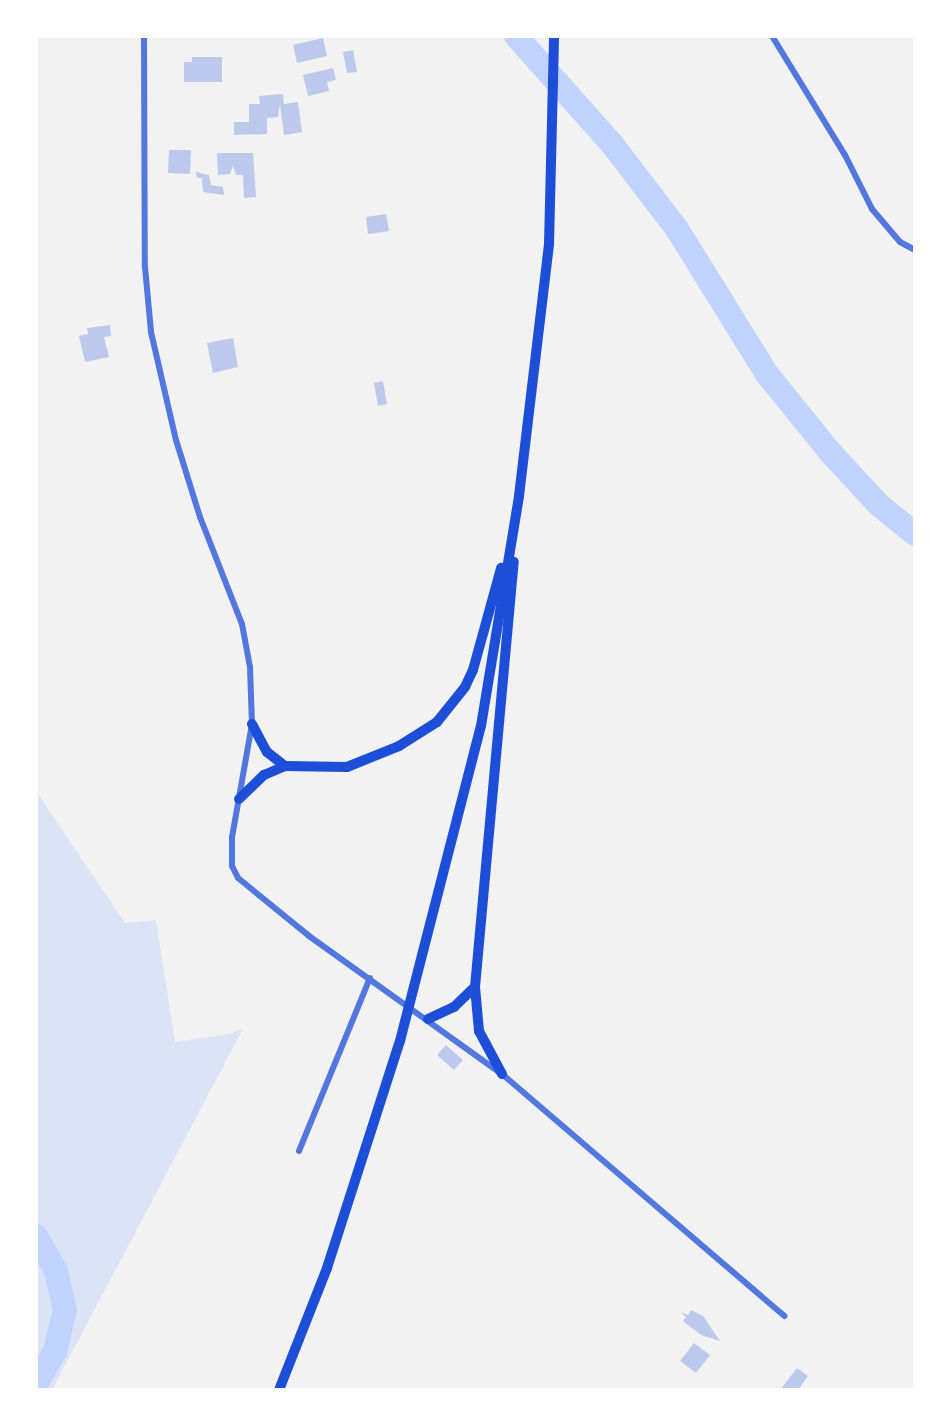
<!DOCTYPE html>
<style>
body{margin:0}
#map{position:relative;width:951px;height:1426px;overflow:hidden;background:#f2f2f2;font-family:"Archivo Narrow",sans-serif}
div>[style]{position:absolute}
.green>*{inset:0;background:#dbe4f7}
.river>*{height:24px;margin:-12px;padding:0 12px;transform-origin:12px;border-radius:12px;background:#bfd3fe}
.building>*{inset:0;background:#bdc9ec}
.minor>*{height:6px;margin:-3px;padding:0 3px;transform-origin:3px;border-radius:3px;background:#5277de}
.trunk>*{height:10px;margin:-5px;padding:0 5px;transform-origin:5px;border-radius:5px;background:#1d4ed8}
span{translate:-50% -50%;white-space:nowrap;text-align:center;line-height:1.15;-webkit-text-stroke:6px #fff;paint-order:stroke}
.frame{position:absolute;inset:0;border:38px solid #fff;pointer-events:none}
</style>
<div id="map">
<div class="green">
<div style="clip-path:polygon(36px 791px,125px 923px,156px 920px,175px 1042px,229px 1034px,243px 1029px,52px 1390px,36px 1390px)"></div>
</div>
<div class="river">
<div style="left:516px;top:36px;width:144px;rotate:48.4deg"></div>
<div style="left:612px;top:144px;width:107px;rotate:52.6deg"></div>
<div style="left:677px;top:229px;width:171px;rotate:58.2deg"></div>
<div style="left:767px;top:374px;width:100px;rotate:51.1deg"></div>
<div style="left:830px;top:452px;width:72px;rotate:47.2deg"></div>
<div style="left:879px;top:505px;width:46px;rotate:38.9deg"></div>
<div style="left:36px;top:1236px;width:40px;rotate:60.3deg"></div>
<div style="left:56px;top:1271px;width:40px;rotate:77deg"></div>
<div style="left:65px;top:1310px;width:42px;rotate:103.7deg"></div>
<div style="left:55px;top:1351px;width:38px;rotate:120deg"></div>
</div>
<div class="building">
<div style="clip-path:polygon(323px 38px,327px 56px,297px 63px,293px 45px)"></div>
<div style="clip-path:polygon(353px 50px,357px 72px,347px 73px,343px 52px)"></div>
<div style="clip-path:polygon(192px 57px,222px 57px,222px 82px,184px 82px,184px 62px,192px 62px)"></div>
<div style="clip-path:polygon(333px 68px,336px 80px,327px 82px,329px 91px,308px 96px,303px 75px)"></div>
<div style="clip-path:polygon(283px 94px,284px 104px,298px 102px,302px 132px,284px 135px,280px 104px,278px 117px,267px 118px,267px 134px,234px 135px,234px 122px,249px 122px,249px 104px,260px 104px,259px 96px)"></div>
<div style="clip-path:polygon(169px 150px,191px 150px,190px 174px,168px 173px)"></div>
<div style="clip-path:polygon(217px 153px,253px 153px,256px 197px,244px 198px,243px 175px,236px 175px,233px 166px,230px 174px,218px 175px)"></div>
<div style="clip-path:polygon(196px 172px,209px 175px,211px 185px,223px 187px,224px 195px,203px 192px,202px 178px,197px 178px)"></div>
<div style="clip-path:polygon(386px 214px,389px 231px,368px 234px,366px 217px)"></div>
<div style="clip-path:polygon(110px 325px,111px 336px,104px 337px,109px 357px,85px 362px,79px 336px,88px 334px,87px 328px)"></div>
<div style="clip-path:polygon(233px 338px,238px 367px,213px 373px,207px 343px)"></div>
<div style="clip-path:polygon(383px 381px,387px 404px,378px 406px,374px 383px)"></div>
<div style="clip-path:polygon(446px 1045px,463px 1060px,454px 1070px,437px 1055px)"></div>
<div style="clip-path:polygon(691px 1310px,703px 1316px,720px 1341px,701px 1335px,683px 1321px,686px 1317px,681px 1312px,688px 1315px)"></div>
<div style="clip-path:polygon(694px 1343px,710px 1355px,696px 1373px,680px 1361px)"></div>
<div style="clip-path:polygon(797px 1368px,808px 1376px,798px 1390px,780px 1390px)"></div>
</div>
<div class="minor">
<div style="left:144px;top:36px;width:231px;rotate:89.8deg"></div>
<div style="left:145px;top:267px;width:65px;rotate:84.7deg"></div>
<div style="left:151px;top:332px;width:111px;rotate:77deg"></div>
<div style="left:176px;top:440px;width:81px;rotate:72.7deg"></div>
<div style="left:200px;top:517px;width:115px;rotate:68.6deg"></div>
<div style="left:242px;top:624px;width:44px;rotate:79.5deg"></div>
<div style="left:250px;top:667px;width:57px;rotate:88deg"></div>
<div style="left:252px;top:724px;width:115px;rotate:100deg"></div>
<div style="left:232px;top:837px;width:29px;rotate:90deg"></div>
<div style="left:232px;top:866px;width:13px;rotate:63deg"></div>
<div style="left:238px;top:878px;width:92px;rotate:39.2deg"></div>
<div style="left:309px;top:936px;width:237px;rotate:35.6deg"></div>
<div style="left:502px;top:1074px;width:372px;rotate:40.6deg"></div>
<div style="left:772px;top:36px;width:140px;rotate:58.5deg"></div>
<div style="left:845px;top:155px;width:60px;rotate:63.4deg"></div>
<div style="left:872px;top:209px;width:43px;rotate:49.7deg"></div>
<div style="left:900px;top:242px;width:17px;rotate:28deg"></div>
<div style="left:299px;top:1151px;width:187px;rotate:-67.7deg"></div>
</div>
<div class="trunk">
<div style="left:252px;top:724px;width:32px;rotate:62deg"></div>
<div style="left:267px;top:752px;width:23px;rotate:38deg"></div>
<div style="left:239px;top:799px;width:35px;rotate:-44deg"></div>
<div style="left:264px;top:775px;width:23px;rotate:-23deg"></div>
<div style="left:285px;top:766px;width:62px;rotate:0.9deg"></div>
<div style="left:347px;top:767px;width:56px;rotate:-22deg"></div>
<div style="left:399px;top:746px;width:45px;rotate:-32.3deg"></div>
<div style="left:437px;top:722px;width:45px;rotate:-51.3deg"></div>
<div style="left:465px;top:687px;width:19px;rotate:-65deg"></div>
<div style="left:473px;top:670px;width:106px;rotate:-74.6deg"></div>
<div style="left:428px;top:1019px;width:29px;rotate:-25deg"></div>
<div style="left:454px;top:1007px;width:29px;rotate:-44deg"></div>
<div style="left:502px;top:1074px;width:49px;rotate:-118.1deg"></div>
<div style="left:479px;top:1031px;width:44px;rotate:-95.2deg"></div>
<div style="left:475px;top:987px;width:427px;rotate:-84.8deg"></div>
<div style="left:279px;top:1390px;width:131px;rotate:-68.5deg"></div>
<div style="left:327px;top:1268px;width:238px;rotate:-72.2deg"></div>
<div style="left:400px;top:1041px;width:325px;rotate:-75.6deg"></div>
<div style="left:481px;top:726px;width:233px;rotate:-80.6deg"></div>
<div style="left:519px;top:496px;width:254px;rotate:-83.2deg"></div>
<div style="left:549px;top:244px;width:208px;rotate:-88.6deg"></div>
</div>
<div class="frame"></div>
</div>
